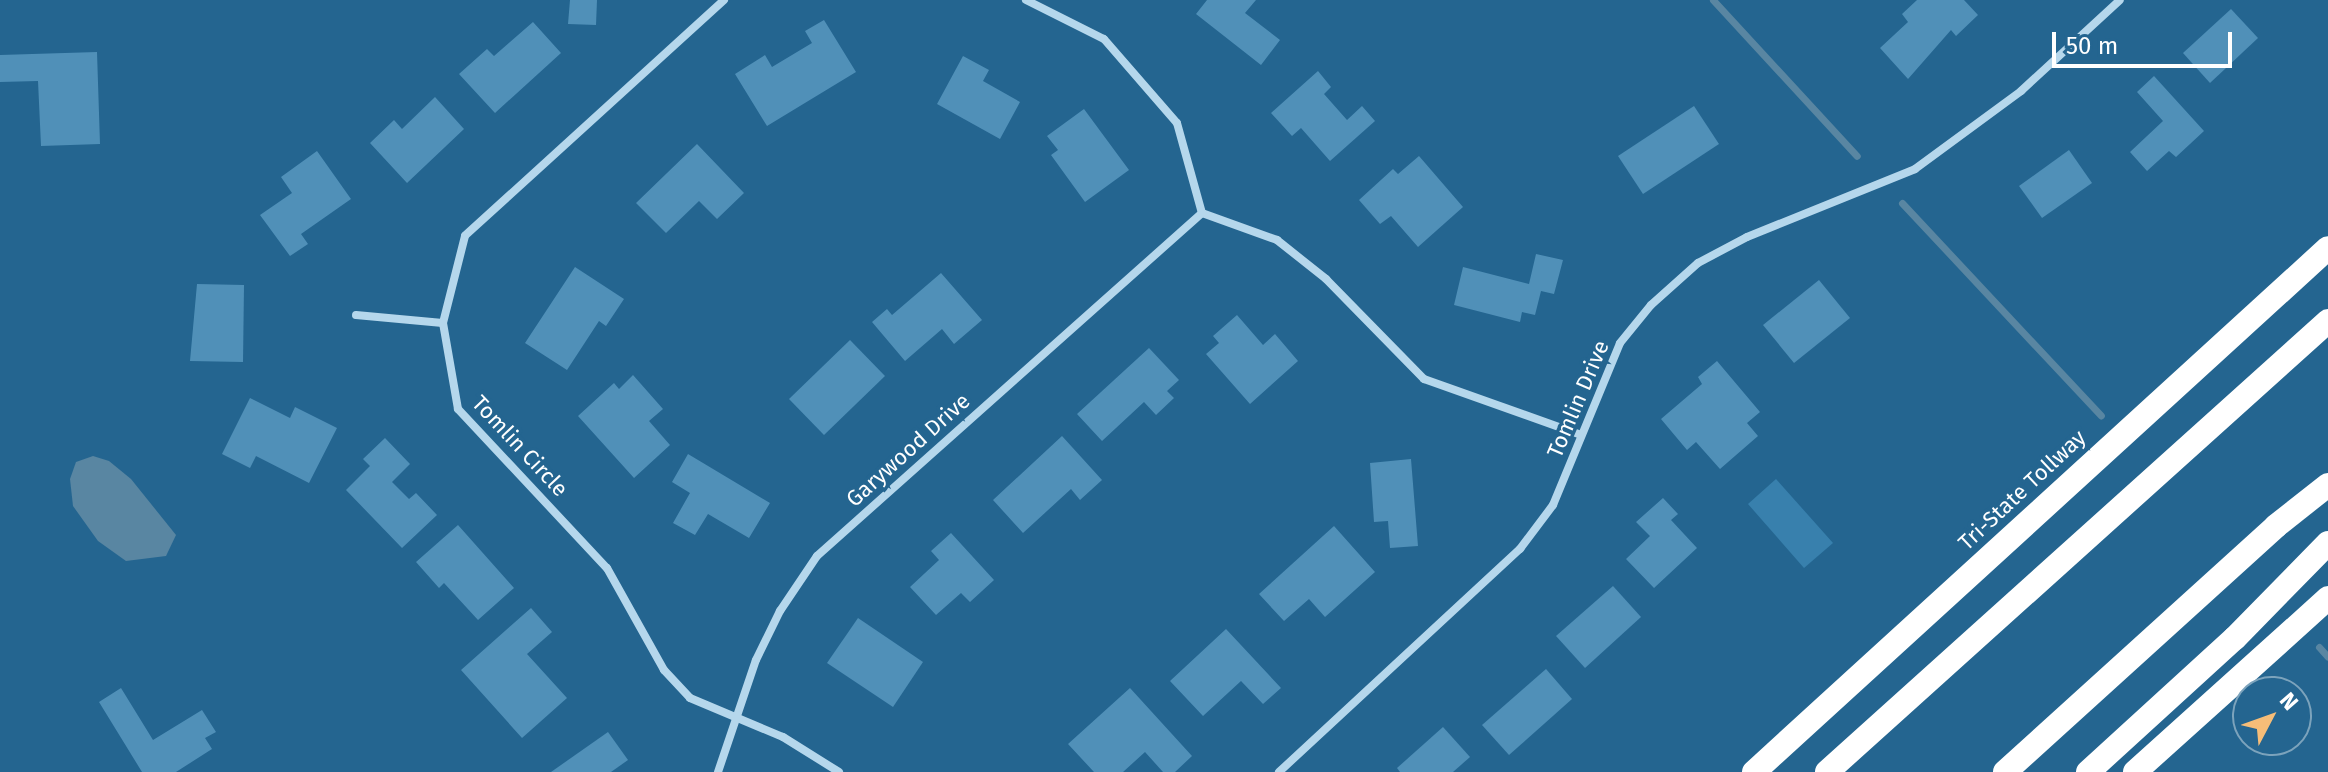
<!DOCTYPE html>
<style>
body{margin:0}
#map{position:relative;width:2328px;height:772px;overflow:hidden;background:#246590;font-family:"Fira Sans",sans-serif}
div>[style]{position:absolute}
.green>*{inset:0;background:#3880ad}
.water>*{inset:0;background:#5986a2}
.stream>*{height:7px;margin:-3.5px;padding:0 3.5px;transform-origin:3.5px;border-radius:3.5px;background:#5986a2}
.building>*{inset:0;background:#5090b8}
.street>*{height:8px;margin:-4px;padding:0 4px;transform-origin:4px;border-radius:4px;background:#b5d7ec}
.highway>*{height:24px;margin:-12px;padding:0 12px;transform-origin:12px;border-radius:12px;background:#fff}
span{translate:-50% -50%;white-space:nowrap;text-align:center;line-height:1.15;-webkit-text-stroke:7px #246590;paint-order:stroke}
.street-label{font-size:22px;color:#fff}
.north{position:absolute;left:2232px;top:676px;width:80px;height:80px;box-sizing:border-box;background:#246590;border:2px solid #7ca3bc;border-radius:50%;rotate:49deg;font-size:22px;font-weight:700;line-height:32px;text-align:center;color:#fff}
.north::after{content:'';display:block;margin:auto;width:28px;height:36px;background:#f6bd78;clip-path:polygon(50% 0,100% 100%,50% 72%,0 100%)}
.scale{position:absolute;left:2052px;top:32px;width:180px;height:36px;box-sizing:border-box;border:4px solid #fff;border-top:0;padding-left:10px;font-size:24px;line-height:28px;white-space:nowrap;color:#fff;-webkit-text-stroke:6px #246590;paint-order:stroke}
</style>
<div id="map">
<div class="green">
<div style="clip-path:polygon(1776px 479px,1833px 543px,1804px 568px,1748px 504px)"></div>
</div>
<div class="water">
<div style="clip-path:polygon(93px 456px,109px 461px,131px 479px,176px 535px,166px 556px,126px 561px,98px 541px,73px 506px,70px 479px,76px 462px)"></div>
</div>
<div class="stream">
<div style="left:1713px;top:0;width:212px;rotate:47.3deg"></div>
<div style="left:1902px;top:203px;width:291px;rotate:46.9deg"></div>
<div style="left:2319px;top:647px;width:13px;rotate:48deg"></div>
</div>
<div class="building">
<div style="clip-path:polygon(570px 0,597px 0,596px 25px,568px 24px)"></div>
<div style="clip-path:polygon(1207px 0,1256px 0,1245px 13px,1280px 40px,1261px 65px,1196px 14px)"></div>
<div style="clip-path:polygon(1917px 0,1964px 0,1978px 15px,1956px 36px,1951px 30px,1908px 79px,1880px 48px,1908px 22px,1902px 14px)"></div>
<div style="clip-path:polygon(2231px 9px,2258px 38px,2210px 83px,2183px 53px)"></div>
<div style="clip-path:polygon(824px 20px,856px 72px,767px 126px,735px 74px,765px 55px,772px 67px,812px 43px,805px 31px)"></div>
<div style="clip-path:polygon(533px 22px,561px 53px,495px 113px,459px 74px,487px 49px,494px 56px)"></div>
<div style="clip-path:polygon(97px 52px,100px 144px,41px 146px,38px 81px,0 82px,0 55px)"></div>
<div style="clip-path:polygon(963px 56px,989px 70px,983px 81px,1020px 102px,1000px 139px,937px 104px)"></div>
<div style="clip-path:polygon(1318px 71px,1331px 87px,1324px 94px,1347px 120px,1362px 106px,1375px 121px,1330px 161px,1301px 128px,1292px 136px,1271px 113px)"></div>
<div style="clip-path:polygon(2154px 76px,2204px 131px,2176px 157px,2169px 151px,2147px 171px,2130px 152px,2163px 121px,2137px 92px)"></div>
<div style="clip-path:polygon(435px 97px,464px 129px,407px 183px,370px 143px,394px 120px,402px 129px)"></div>
<div style="clip-path:polygon(1694px 106px,1719px 144px,1643px 194px,1618px 156px)"></div>
<div style="clip-path:polygon(1084px 109px,1129px 170px,1085px 202px,1051px 155px,1058px 150px,1047px 136px)"></div>
<div style="clip-path:polygon(697px 144px,744px 193px,717px 219px,699px 201px,666px 233px,636px 203px)"></div>
<div style="clip-path:polygon(2069px 150px,2092px 183px,2042px 218px,2019px 186px)"></div>
<div style="clip-path:polygon(317px 151px,351px 199px,301px 234px,308px 244px,290px 256px,260px 215px,292px 193px,281px 177px)"></div>
<div style="clip-path:polygon(1419px 156px,1463px 207px,1418px 247px,1391px 216px,1380px 224px,1359px 200px,1393px 169px,1398px 174px)"></div>
<div style="clip-path:polygon(1536px 254px,1563px 260px,1554px 294px,1541px 291px,1535px 315px,1522px 312px,1520px 322px,1454px 305px,1463px 267px,1529px 284px)"></div>
<div style="clip-path:polygon(575px 267px,624px 299px,606px 326px,599px 321px,567px 370px,525px 343px)"></div>
<div style="clip-path:polygon(941px 273px,982px 320px,954px 344px,942px 329px,905px 361px,872px 322px,887px 309px,892px 315px)"></div>
<div style="clip-path:polygon(1819px 280px,1850px 318px,1794px 363px,1763px 325px)"></div>
<div style="clip-path:polygon(197px 284px,244px 285px,243px 362px,190px 361px)"></div>
<div style="clip-path:polygon(1237px 315px,1263px 345px,1275px 334px,1298px 361px,1250px 404px,1206px 354px,1219px 343px,1213px 336px)"></div>
<div style="clip-path:polygon(850px 340px,885px 376px,824px 435px,789px 399px)"></div>
<div style="clip-path:polygon(1149px 348px,1179px 380px,1167px 391px,1174px 398px,1156px 415px,1144px 402px,1102px 441px,1077px 414px)"></div>
<div style="clip-path:polygon(1717px 361px,1760px 412px,1747px 423px,1758px 436px,1720px 469px,1696px 442px,1687px 450px,1661px 419px,1702px 384px,1698px 377px)"></div>
<div style="clip-path:polygon(633px 375px,663px 409px,649px 421px,670px 445px,634px 478px,578px 416px,614px 383px,619px 389px)"></div>
<div style="clip-path:polygon(250px 398px,290px 418px,295px 407px,337px 428px,309px 483px,256px 456px,250px 468px,222px 454px)"></div>
<div style="clip-path:polygon(1062px 436px,1102px 480px,1080px 500px,1071px 489px,1023px 533px,993px 500px)"></div>
<div style="clip-path:polygon(385px 438px,410px 464px,392px 482px,409px 499px,416px 493px,437px 515px,402px 548px,346px 490px,370px 466px,363px 459px)"></div>
<div style="clip-path:polygon(688px 454px,770px 503px,749px 538px,708px 514px,695px 535px,673px 523px,690px 493px,672px 482px)"></div>
<div style="clip-path:polygon(1411px 459px,1418px 546px,1390px 548px,1388px 521px,1374px 522px,1370px 463px)"></div>
<div style="clip-path:polygon(1663px 498px,1678px 514px,1671px 520px,1697px 548px,1654px 588px,1626px 559px,1650px 536px,1636px 522px)"></div>
<div style="clip-path:polygon(458px 525px,514px 588px,478px 620px,444px 583px,439px 588px,416px 562px)"></div>
<div style="clip-path:polygon(1334px 526px,1375px 572px,1325px 617px,1309px 599px,1284px 621px,1259px 594px)"></div>
<div style="clip-path:polygon(951px 533px,994px 580px,970px 602px,961px 593px,936px 615px,910px 587px,939px 560px,931px 551px)"></div>
<div style="clip-path:polygon(1613px 586px,1641px 617px,1585px 668px,1556px 636px)"></div>
<div style="clip-path:polygon(531px 608px,552px 632px,527px 654px,567px 698px,522px 738px,461px 670px)"></div>
<div style="clip-path:polygon(858px 618px,923px 662px,893px 707px,827px 663px)"></div>
<div style="clip-path:polygon(1226px 629px,1281px 688px,1263px 704px,1241px 681px,1203px 716px,1170px 681px)"></div>
<div style="clip-path:polygon(1546px 669px,1572px 699px,1509px 755px,1482px 725px)"></div>
<div style="clip-path:polygon(121px 688px,153px 740px,202px 710px,216px 732px,205px 738px,212px 749px,176px 772px,142px 772px,99px 702px)"></div>
<div style="clip-path:polygon(1130px 688px,1192px 756px,1175px 772px,1163px 772px,1145px 752px,1123px 772px,1094px 772px,1068px 744px)"></div>
<div style="clip-path:polygon(1443px 727px,1470px 757px,1453px 772px,1400px 772px,1397px 768px)"></div>
<div style="clip-path:polygon(608px 732px,628px 760px,611px 772px,551px 772px)"></div>
</div>
<div class="street">
<div style="left:724px;top:0;width:350px;rotate:137.7deg"></div>
<div style="left:465px;top:236px;width:90px;rotate:104.2deg"></div>
<div style="left:443px;top:323px;width:87px;rotate:80.1deg"></div>
<div style="left:458px;top:409px;width:218px;rotate:46.9deg"></div>
<div style="left:607px;top:568px;width:117px;rotate:60.8deg"></div>
<div style="left:664px;top:670px;width:38px;rotate:47deg"></div>
<div style="left:690px;top:698px;width:101px;rotate:22.8deg"></div>
<div style="left:783px;top:737px;width:66px;rotate:32deg"></div>
<div style="left:1026px;top:0;width:87px;rotate:26.6deg"></div>
<div style="left:1104px;top:39px;width:111px;rotate:49deg"></div>
<div style="left:1177px;top:123px;width:93px;rotate:74.5deg"></div>
<div style="left:1202px;top:213px;width:80px;rotate:19.8deg"></div>
<div style="left:1277px;top:240px;width:63px;rotate:38.5deg"></div>
<div style="left:1326px;top:279px;width:140px;rotate:45.6deg"></div>
<div style="left:1424px;top:379px;width:167px;rotate:19.6deg"></div>
<div style="left:356px;top:315px;width:87px;rotate:5.3deg"></div>
<div style="left:718px;top:772px;width:118px;rotate:-71.3deg"></div>
<div style="left:756px;top:660px;width:55px;rotate:-63.9deg"></div>
<div style="left:780px;top:611px;width:66px;rotate:-56.1deg"></div>
<div style="left:817px;top:556px;width:516px;rotate:-41.7deg"></div>
<div style="left:1279px;top:772px;width:328px;rotate:-42.8deg"></div>
<div style="left:1520px;top:549px;width:55px;rotate:-53.1deg"></div>
<div style="left:1553px;top:505px;width:175px;rotate:-67.5deg"></div>
<div style="left:1620px;top:343px;width:49px;rotate:-50.8deg"></div>
<div style="left:1651px;top:305px;width:63px;rotate:-41.8deg"></div>
<div style="left:1698px;top:263px;width:55px;rotate:-28deg"></div>
<div style="left:1747px;top:237px;width:181px;rotate:-22deg"></div>
<div style="left:1915px;top:169px;width:132px;rotate:-36.3deg"></div>
<div style="left:2021px;top:91px;width:134px;rotate:-42.6deg"></div>
</div>
<div class="highway">
<div style="left:1754px;top:772px;width:777px;rotate:-42.39deg"></div>
<div style="left:1827px;top:772px;width:674px;rotate:-41.99deg"></div>
<div style="left:2005px;top:772px;width:366px;rotate:-42.2deg"></div>
<div style="left:2276px;top:526px;width:66px;rotate:-38.3deg"></div>
<div style="left:2088px;top:772px;width:199px;rotate:-42.4deg"></div>
<div style="left:2235px;top:638px;width:133px;rotate:-45.6deg"></div>
<div style="left:2135px;top:772px;width:260px;rotate:-42deg"></div>
</div>
<div class="street-label">
<span style="left:1578px;top:399px;rotate:-67deg">Tomlin Drive</span>
<span style="left:520px;top:446px;rotate:47deg">Tomlin Circle</span>
<span style="left:908px;top:450px;rotate:-42deg">Garywood Drive</span>
<span style="left:2022px;top:490px;rotate:-43deg">Tri-State Tollway</span>
</div>
<div class="north">N</div>
<div class="scale">50 m</div>
</div>
